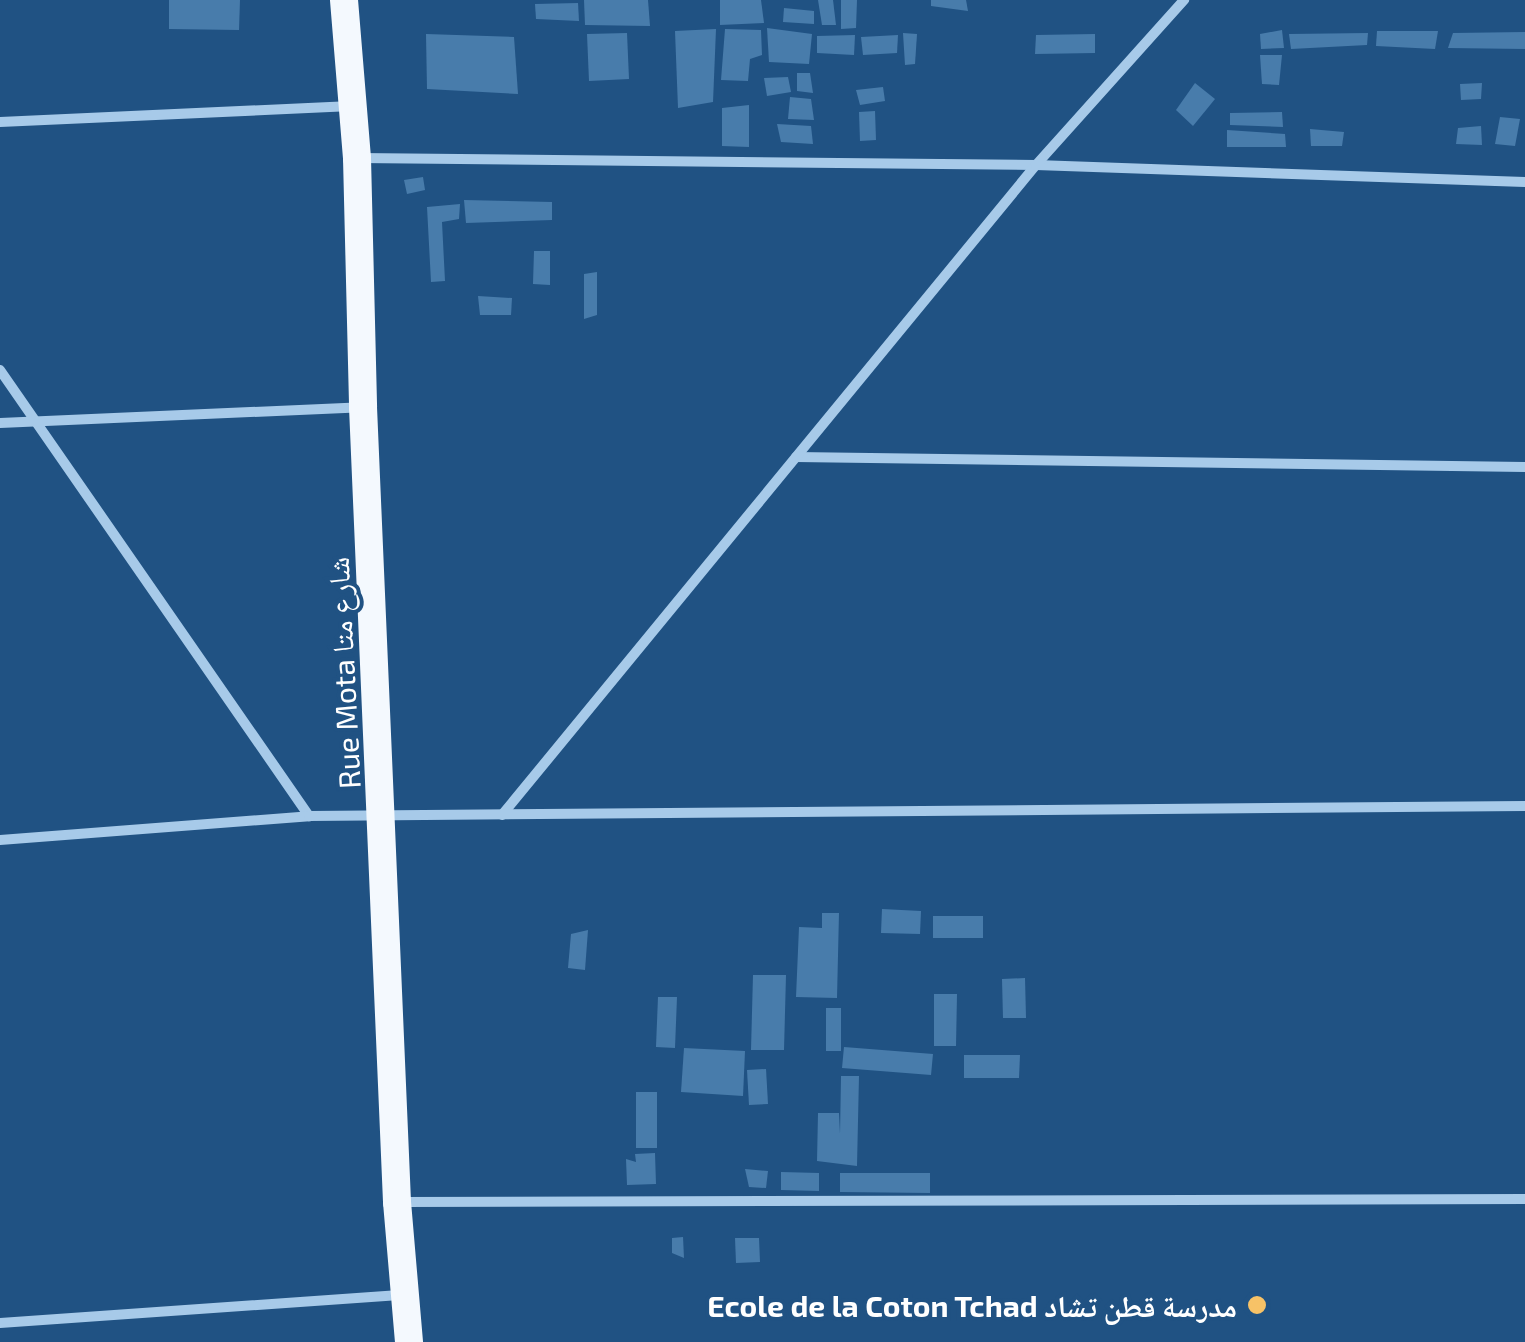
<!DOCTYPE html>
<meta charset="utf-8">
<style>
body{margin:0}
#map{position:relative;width:1525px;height:1342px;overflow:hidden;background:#205283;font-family:"Exo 2","Noto Naskh Arabic",sans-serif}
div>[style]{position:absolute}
.building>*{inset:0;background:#487cab}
.minor>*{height:10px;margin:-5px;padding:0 5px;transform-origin:5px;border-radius:5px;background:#a7cae9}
.trunk>*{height:28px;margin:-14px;padding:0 14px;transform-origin:14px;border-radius:14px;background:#f4f9fe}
.dots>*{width:28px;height:28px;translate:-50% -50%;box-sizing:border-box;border:5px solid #205283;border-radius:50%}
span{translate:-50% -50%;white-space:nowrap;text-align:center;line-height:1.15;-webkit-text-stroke:8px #205283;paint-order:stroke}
.street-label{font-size:30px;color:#fff}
.poi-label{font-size:30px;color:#fff;font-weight:700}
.right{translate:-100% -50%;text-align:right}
</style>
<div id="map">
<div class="building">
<div style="clip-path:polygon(169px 0,240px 0,239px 30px,169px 29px)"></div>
<div style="clip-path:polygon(584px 0,648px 0,650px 26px,585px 25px)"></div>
<div style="clip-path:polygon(720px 0,761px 0,764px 23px,720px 25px)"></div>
<div style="clip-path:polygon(818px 0,833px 0,836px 25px,822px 25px)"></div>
<div style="clip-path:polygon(841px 0,857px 0,856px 28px,841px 29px)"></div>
<div style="clip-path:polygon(931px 0,966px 0,968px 11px,931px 6px)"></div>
<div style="clip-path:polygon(578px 3px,579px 21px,536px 19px,535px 4px)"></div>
<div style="clip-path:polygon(784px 8px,814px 11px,814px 24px,783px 22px)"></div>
<div style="clip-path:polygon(767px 28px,812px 34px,809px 64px,769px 62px)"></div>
<div style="clip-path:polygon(716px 29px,713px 102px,678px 108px,675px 31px)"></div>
<div style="clip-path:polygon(725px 29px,761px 30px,762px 55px,750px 59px,748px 81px,721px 80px)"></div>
<div style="clip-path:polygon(1282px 30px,1284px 48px,1261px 49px,1260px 34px)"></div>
<div style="clip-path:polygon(1377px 31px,1438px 31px,1435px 49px,1376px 46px)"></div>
<div style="clip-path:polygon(1525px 32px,1525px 49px,1448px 48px,1453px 33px)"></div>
<div style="clip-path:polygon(627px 33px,629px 79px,589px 81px,587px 34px)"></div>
<div style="clip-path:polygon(903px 33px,917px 34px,915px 64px,905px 65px)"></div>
<div style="clip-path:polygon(1368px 33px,1367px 45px,1291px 49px,1289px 34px)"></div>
<div style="clip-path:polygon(426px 34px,514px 37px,518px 94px,427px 89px)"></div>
<div style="clip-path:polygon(1095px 34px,1095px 53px,1035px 54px,1036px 35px)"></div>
<div style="clip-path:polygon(855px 35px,854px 55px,817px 53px,817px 36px)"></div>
<div style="clip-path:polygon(898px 35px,897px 53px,863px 55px,861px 37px)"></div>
<div style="clip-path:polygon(1260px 55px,1282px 55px,1279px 85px,1262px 84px)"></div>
<div style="clip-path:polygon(797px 73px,810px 73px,813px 93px,797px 91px)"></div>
<div style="clip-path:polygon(788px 77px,791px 92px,767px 96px,764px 78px)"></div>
<div style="clip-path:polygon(1195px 83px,1215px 99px,1193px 126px,1176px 110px)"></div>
<div style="clip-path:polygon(1482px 83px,1481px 99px,1461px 100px,1460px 84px)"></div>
<div style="clip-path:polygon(883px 87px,885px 101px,860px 105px,856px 90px)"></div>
<div style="clip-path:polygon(790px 97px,811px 99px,814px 120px,788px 119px)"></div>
<div style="clip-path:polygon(749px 105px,749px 147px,722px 146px,722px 108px)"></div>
<div style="clip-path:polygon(875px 111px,876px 140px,860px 141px,859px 112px)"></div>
<div style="clip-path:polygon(1282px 112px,1283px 127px,1230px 125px,1230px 113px)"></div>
<div style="clip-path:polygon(1500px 117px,1520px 119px,1515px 146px,1495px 144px)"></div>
<div style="clip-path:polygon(777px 124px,811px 126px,813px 144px,781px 142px)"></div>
<div style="clip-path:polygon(1481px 126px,1482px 145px,1456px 144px,1458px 128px)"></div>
<div style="clip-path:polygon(1310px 129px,1344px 132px,1342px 146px,1311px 146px)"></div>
<div style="clip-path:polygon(1227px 130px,1285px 134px,1286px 147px,1227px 147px)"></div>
<div style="clip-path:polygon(423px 177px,425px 190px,407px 194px,404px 180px)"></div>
<div style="clip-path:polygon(464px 200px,552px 202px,552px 220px,466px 223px)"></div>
<div style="clip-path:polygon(460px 204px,459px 219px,442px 222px,445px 281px,431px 282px,427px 207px)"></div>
<div style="clip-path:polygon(534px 251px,550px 251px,550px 285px,533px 284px)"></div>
<div style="clip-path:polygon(597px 272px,597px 315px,584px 319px,584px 274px)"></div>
<div style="clip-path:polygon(478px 296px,512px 298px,511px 315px,480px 315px)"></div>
<div style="clip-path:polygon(882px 909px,921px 911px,920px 934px,881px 933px)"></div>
<div style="clip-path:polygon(822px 913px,839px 913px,837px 998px,796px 997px,799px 927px,822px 928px)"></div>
<div style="clip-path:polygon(933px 916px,983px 916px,983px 938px,933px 938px)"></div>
<div style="clip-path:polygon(588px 930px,585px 970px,568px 968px,571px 934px)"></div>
<div style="clip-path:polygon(753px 975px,786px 975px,784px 1050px,751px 1050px)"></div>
<div style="clip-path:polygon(1025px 978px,1026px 1018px,1003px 1018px,1002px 979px)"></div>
<div style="clip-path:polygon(934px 994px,957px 994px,956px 1046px,934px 1046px)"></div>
<div style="clip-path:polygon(658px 997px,677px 997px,675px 1048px,656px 1047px)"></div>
<div style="clip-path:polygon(826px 1008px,841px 1008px,841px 1051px,826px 1051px)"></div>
<div style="clip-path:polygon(844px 1047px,933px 1054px,931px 1075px,842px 1068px)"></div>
<div style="clip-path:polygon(684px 1048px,745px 1051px,743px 1096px,681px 1092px)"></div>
<div style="clip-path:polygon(964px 1055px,1020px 1055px,1019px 1078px,964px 1078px)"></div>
<div style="clip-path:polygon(766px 1069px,768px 1104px,749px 1105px,747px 1070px)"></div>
<div style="clip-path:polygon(841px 1076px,859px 1076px,857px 1166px,817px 1161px,818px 1113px,839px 1113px,840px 1134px)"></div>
<div style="clip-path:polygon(636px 1092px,657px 1092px,657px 1148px,636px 1148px)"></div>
<div style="clip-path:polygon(655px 1153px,656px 1184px,627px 1185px,626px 1159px,636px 1162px,635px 1154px)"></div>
<div style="clip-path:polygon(745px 1169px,768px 1171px,766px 1188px,749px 1187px)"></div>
<div style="clip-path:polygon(781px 1172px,819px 1173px,819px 1191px,781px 1190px)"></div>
<div style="clip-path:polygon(840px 1173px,930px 1173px,930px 1193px,840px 1192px)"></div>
<div style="clip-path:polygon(683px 1237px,684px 1258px,672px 1253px,672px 1238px)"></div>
<div style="clip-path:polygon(735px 1238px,759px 1238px,760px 1262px,736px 1263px)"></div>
</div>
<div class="minor">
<div style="left:0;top:122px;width:352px;rotate:-2.6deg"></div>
<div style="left:358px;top:158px;width:678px;rotate:0.59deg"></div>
<div style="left:1036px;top:165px;width:489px;rotate:2deg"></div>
<div style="left:0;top:370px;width:543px;rotate:55.28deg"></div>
<div style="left:0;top:423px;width:362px;rotate:-2.5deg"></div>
<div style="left:796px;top:457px;width:729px;rotate:0.79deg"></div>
<div style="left:502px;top:815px;width:841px;rotate:-50.6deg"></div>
<div style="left:1036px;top:165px;width:222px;rotate:-48.1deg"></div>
<div style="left:0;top:840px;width:310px;rotate:-4.4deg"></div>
<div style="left:309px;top:816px;width:1216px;rotate:-0.47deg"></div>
<div style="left:401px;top:1202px;width:1124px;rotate:-0.15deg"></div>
<div style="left:0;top:1323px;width:404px;rotate:-4deg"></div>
</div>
<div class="trunk">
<div style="left:344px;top:0;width:159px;rotate:85.3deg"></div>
<div style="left:357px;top:158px;width:249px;rotate:88.6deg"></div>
<div style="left:363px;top:407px;width:796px;rotate:87.55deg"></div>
<div style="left:397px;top:1202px;width:141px;rotate:85.1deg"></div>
</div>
<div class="dots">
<div style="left:1257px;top:1305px;background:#f7c267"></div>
</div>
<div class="street-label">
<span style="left:343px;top:673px;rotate:-93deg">Rue Mota شارع متا</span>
</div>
<div class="poi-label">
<span class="right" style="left:1237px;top:1305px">Ecole de la Coton Tchad مدرسة قطن تشاد</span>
</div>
</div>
